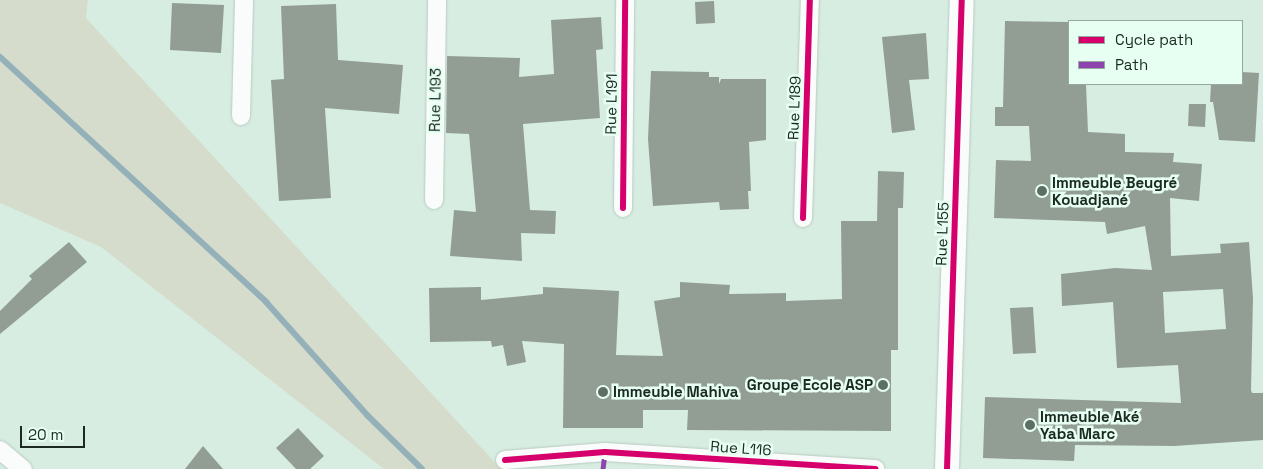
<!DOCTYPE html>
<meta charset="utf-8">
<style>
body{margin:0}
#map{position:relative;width:1263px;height:469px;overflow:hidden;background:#d7ede2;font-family:"Space Grotesk",sans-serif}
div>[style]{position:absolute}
.green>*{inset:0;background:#d5dccc}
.stream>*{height:6px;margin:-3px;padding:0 3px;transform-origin:3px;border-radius:3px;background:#94b0b9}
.building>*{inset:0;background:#929e94}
.roads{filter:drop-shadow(0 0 1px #b9cac1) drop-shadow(0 0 1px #b9cac1)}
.street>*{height:18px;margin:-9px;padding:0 9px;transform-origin:9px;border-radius:9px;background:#f9fcfb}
.secondary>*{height:24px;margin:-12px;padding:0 12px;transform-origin:12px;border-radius:12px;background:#f9fcfb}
.quiet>*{height:5px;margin-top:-2.5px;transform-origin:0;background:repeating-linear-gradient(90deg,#8e44ad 0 10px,transparent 0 15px)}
.cycleway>*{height:6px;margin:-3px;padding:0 3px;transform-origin:3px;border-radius:3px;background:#d6006c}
.dots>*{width:14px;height:14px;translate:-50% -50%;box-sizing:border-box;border:2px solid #e7fef2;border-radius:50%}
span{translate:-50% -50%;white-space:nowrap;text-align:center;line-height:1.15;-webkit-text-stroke:5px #e7fef2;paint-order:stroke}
.street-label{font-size:15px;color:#1b2922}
.poi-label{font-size:15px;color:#1b2922;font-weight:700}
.left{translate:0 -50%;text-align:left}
.right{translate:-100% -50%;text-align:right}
.legend{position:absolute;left:1068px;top:20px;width:175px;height:65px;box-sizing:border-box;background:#e7fef2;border:1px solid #95a99f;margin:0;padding:6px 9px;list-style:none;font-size:15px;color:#1b2922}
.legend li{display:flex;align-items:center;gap:10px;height:25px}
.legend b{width:25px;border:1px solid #95a99f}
.scale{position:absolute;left:20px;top:426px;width:65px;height:22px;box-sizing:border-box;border:2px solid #1b2922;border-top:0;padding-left:6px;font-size:15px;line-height:18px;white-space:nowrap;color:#1b2922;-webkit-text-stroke:4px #e7fef2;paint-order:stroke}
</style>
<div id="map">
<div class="green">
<div style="clip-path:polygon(0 0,88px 0,86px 18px,501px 469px,384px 469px,101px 247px,0 203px)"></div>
</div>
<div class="stream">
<div style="left:0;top:57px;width:362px;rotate:42.6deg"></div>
<div style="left:266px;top:302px;width:152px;rotate:48.2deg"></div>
<div style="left:367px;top:415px;width:77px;rotate:44.5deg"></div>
</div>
<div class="building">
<div style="clip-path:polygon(714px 1px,715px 23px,696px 24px,695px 2px)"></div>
<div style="clip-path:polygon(172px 3px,224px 5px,221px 53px,170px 50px)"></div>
<div style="clip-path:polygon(336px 4px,338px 60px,403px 65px,399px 114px,325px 108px,331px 198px,279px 201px,271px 80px,284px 79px,281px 6px)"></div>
<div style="clip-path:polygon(601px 17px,603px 49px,596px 50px,600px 118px,523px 124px,530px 210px,556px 211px,555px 234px,521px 233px,522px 261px,450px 256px,454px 210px,476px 212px,469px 134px,446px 133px,447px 56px,520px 58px,519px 77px,554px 74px,551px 20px)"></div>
<div style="clip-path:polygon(evenodd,1005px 21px,1069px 22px,1069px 84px,1086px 84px,1088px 132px,1125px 134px,1125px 152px,1174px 153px,1173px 162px,1202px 164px,1199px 201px,1170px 198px,1171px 256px,1221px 253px,1220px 244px,1249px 242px,1253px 298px,1251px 390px,1252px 393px,1263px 393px,1263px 440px,1174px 446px,1075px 445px,1074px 461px,983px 458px,985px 397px,1181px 403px,1178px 365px,1117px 368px,1113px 302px,1062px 306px,1061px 274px,1115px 268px,1152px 270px,1145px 226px,1107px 234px,1105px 222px,994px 218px,996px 160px,1031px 161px,1029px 126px,995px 126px,995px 107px,1003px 107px,1005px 21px,1223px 289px,1226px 329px,1165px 333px,1163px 292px,1223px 289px)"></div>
<div style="clip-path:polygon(926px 33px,929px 79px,909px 80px,915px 130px,892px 133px,882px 37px)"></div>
<div style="clip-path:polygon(651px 71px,709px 72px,709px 77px,719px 77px,719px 84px,721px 79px,766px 79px,766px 140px,749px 142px,751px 191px,748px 191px,749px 209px,720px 210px,719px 202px,653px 206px,648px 139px)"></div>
<div style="clip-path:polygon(1242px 72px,1259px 73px,1255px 142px,1219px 140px,1213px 102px,1210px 102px,1211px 84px,1242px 84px)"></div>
<div style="clip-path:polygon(1189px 104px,1206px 104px,1205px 127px,1188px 126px)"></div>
<div style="clip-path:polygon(878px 171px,904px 172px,903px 208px,898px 208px,898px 350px,891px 350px,891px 431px,687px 430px,688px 410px,643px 410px,643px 428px,563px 428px,564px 344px,522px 341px,526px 362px,507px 366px,503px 345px,492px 347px,491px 341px,430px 342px,429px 288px,481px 287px,481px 300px,543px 294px,543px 287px,619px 291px,616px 355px,663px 356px,654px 301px,680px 297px,680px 282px,730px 285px,729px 294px,786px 293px,786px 301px,842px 299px,841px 221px,877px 221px)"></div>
<div style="clip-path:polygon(69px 242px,87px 262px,0 334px,0 311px,32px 279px,29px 276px)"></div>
<div style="clip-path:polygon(1033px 307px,1036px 353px,1013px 354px,1010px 308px)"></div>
<div style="clip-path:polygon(298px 428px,324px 456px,310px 469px,296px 469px,276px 448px)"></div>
<div style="clip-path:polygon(203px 446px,223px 469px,185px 469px)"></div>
</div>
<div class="roads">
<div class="street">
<div style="left:241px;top:116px;width:116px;rotate:-88.5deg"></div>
<div style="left:434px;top:200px;width:200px;rotate:-89.1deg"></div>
<div style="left:623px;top:208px;width:208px;rotate:-89.4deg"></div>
<div style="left:803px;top:218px;width:218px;rotate:-88.2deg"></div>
<div style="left:0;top:450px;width:30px;rotate:40deg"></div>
<div style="left:505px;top:460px;width:100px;rotate:-4.6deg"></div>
<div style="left:605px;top:452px;width:271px;rotate:3.6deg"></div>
</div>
<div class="secondary">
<div style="left:947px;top:469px;width:469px;rotate:-88.2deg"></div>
</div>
</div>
<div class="quiet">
<div style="left:603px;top:469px;width:17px;rotate:-83deg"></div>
</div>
<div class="cycleway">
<div style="left:623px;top:208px;width:208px;rotate:-89.4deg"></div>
<div style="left:803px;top:218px;width:218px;rotate:-88.2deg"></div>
<div style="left:505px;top:460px;width:100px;rotate:-4.6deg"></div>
<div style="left:605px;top:452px;width:271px;rotate:3.6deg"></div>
<div style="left:947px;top:469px;width:469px;rotate:-88.2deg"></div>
</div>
<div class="dots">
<div style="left:1042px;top:191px;background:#5d6e65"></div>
<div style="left:883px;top:385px;background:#5d6e65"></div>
<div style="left:603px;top:392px;background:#5d6e65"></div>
<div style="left:1030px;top:425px;background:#5d6e65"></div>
</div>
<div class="street-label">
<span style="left:435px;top:100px;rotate:-89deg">Rue L193</span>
<span style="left:611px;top:104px;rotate:-89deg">Rue L191</span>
<span style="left:794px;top:108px;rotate:-88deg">Rue L189</span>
<span style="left:942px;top:234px;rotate:-88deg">Rue L155</span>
<span style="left:741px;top:448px;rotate:4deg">Rue L116</span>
</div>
<div class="poi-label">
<span class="left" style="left:1052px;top:191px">Immeuble Beugré<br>Kouadjané</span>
<span class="right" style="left:873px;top:385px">Groupe Ecole ASP</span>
<span class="left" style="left:613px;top:392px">Immeuble Mahiva</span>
<span class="left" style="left:1040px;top:425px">Immeuble Aké<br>Yaba Marc</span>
</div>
<ul class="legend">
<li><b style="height:6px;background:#d6006c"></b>Cycle path</li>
<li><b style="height:6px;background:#8e44ad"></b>Path</li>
</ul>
<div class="scale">20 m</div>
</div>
